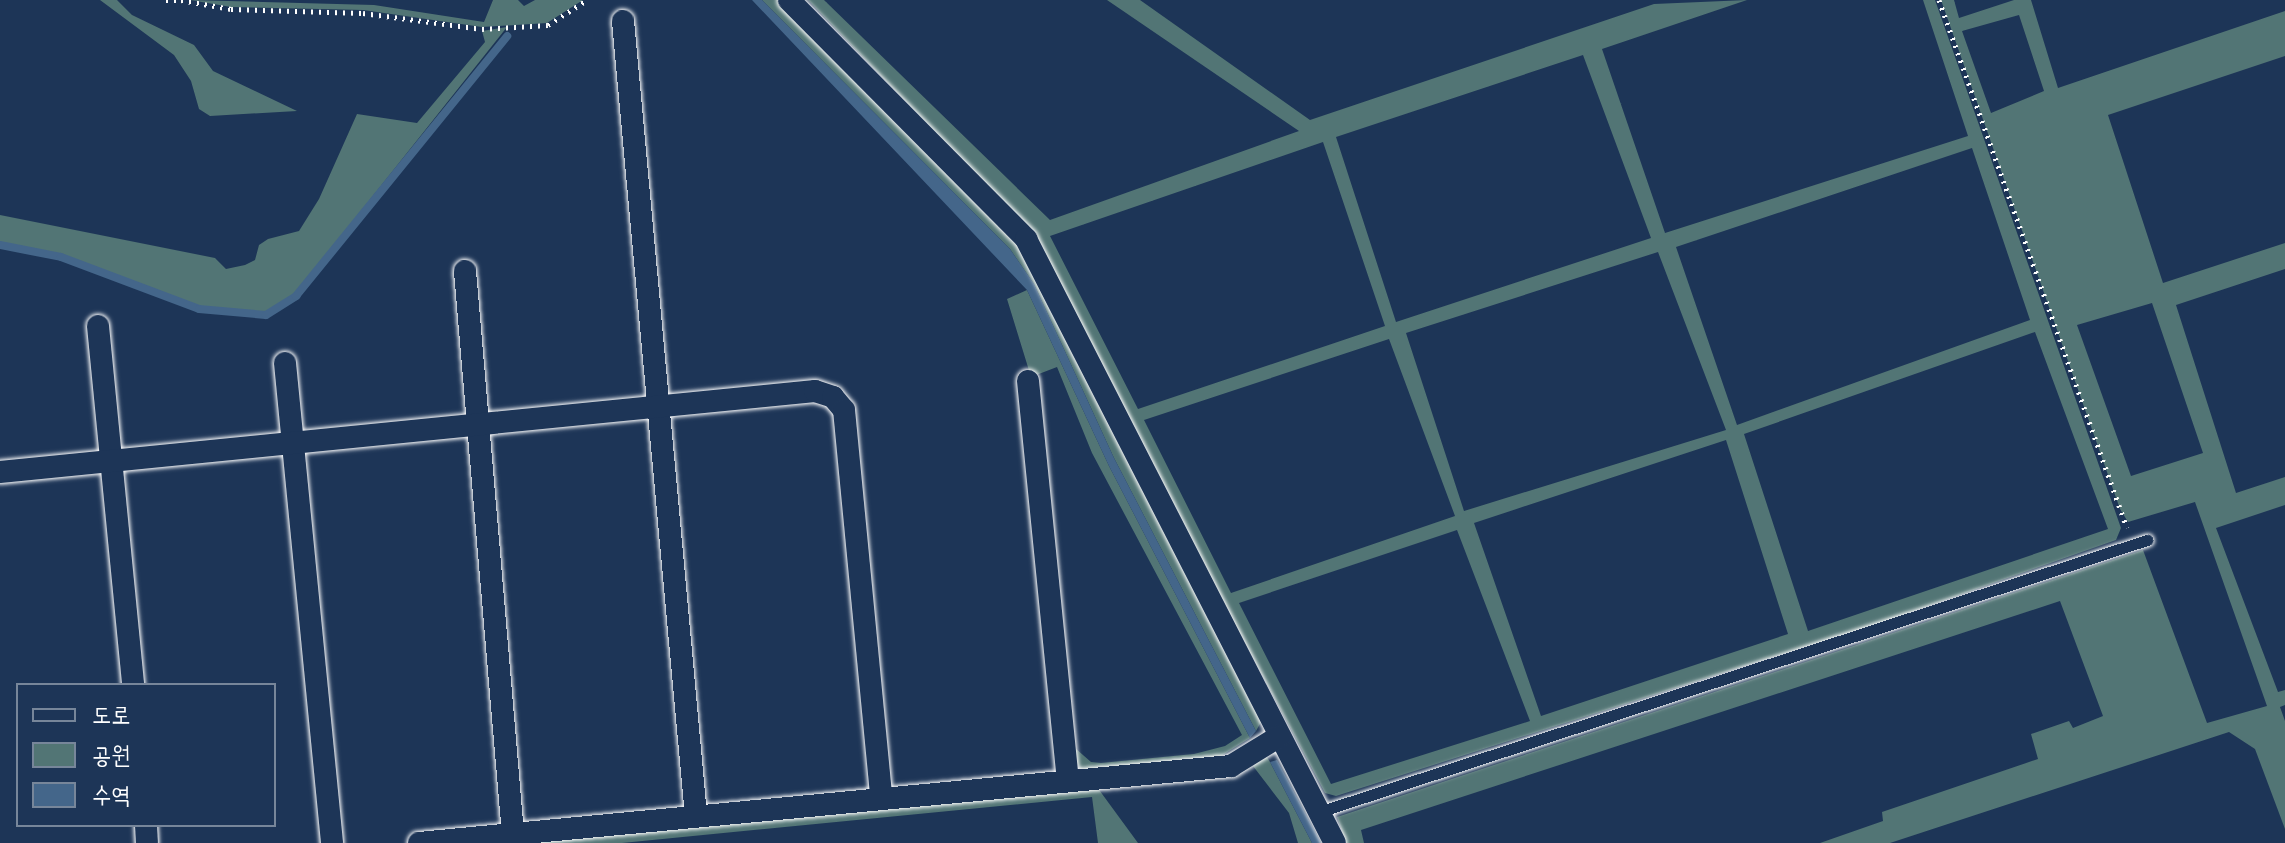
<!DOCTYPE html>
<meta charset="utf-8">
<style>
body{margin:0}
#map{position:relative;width:2285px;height:843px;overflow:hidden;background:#1d3557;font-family:Delius,"Poor Story",sans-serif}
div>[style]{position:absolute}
.green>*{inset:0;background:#527575}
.water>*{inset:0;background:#44668a}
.stream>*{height:8px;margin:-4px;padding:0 4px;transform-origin:4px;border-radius:4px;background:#44668a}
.path>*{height:5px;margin-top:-2.5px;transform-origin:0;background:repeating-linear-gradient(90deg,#fff 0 2px,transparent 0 8px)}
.roads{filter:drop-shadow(0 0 2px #fff) drop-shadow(0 0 2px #fff)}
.service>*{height:11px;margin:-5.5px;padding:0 5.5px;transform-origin:5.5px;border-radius:5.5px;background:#1d3557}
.minor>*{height:22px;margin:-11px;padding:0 11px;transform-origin:11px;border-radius:11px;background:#1d3557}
span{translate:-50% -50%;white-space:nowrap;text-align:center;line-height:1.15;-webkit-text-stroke:7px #1d3557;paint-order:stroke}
.legend{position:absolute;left:16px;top:683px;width:260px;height:144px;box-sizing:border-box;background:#1d3557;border:2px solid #77869a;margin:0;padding:10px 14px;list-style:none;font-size:24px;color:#fff}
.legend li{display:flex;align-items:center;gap:16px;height:40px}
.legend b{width:40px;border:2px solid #77869a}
</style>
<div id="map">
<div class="green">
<div style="clip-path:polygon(100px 0,117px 0,132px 15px,194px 45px,213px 71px,297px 111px,210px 116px,199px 109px,191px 81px,174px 55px)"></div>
<div style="clip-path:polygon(190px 0,374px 5px,484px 22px,493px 0,518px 0,524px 6px,535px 0,583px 0,547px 23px,482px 27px,363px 10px,231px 7px)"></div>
<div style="clip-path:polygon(762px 0,780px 0,1013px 236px,1261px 722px,1256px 731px,1114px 458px,1034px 284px,1010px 249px)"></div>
<div style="clip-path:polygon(evenodd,808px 0,824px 0,1050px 220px,1299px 131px,1107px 0,1140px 0,1310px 120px,1654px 4px,1747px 0,1602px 49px,1665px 233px,1968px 136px,1923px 0,1935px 0,2121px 528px,2116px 540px,1880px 623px,1336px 796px,1325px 793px,1019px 219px,808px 0,1583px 55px,1651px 238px,1396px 322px,1336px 137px,1583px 55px,808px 0,1323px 142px,1385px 326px,1138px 409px,1050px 236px,1323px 142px,808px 0,1972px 148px,2030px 320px,1737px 425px,1676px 247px,1972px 148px,808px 0,1658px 252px,1726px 430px,1464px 511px,1406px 333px,1658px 252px,808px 0,2035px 332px,2108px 529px,1808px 631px,1744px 434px,2035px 332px,808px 0,1389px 339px,1455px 516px,1231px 593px,1144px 420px,1389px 339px,808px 0,1726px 440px,1788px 634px,1541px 716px,1474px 523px,1726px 440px,808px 0,1457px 530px,1530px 721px,1331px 784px,1239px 603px,1457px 530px)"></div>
<div style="clip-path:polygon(evenodd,1941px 0,1954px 0,1959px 18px,2014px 0,2031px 0,2058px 88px,2285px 11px,2285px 56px,2108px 115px,2163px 283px,2285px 243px,2285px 269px,2176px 305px,2236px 493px,2285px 477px,2285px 505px,2216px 528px,2278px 692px,2285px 690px,2285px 705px,2280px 707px,2285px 721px,2285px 829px,2255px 749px,2229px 732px,1890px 843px,1820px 843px,1883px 821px,1882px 812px,2038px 759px,2031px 734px,2069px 721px,2073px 728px,2103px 716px,2060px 601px,1361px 830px,1364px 843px,1346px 843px,1337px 817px,2143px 550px,2207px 723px,2267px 706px,2195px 502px,2128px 522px,2120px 509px,1941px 0,2019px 15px,2044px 91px,1991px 113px,1962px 31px,2019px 15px,1941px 0,2152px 303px,2203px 453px,2131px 476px,2077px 325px,2152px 303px)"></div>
<div style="clip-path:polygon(507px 27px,295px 294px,266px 313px,200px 307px,61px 256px,0 243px,0 215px,215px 258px,226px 269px,245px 265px,255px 260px,259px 245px,268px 239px,299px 231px,319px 199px,357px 114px,417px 123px,485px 42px,482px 31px)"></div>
<div style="clip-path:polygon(1027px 290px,1109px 466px,1250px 738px,1221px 756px,1081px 771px,1077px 763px,1075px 748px,1091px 762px,1101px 763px,1194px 754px,1225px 746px,1242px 735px,1092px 453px,1057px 367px,1031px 377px,1007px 299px)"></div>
<div style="clip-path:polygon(1265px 754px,1270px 762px,1312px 843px,1298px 843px,1289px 813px,1253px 766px)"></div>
<div style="clip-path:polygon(1097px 787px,1138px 843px,1098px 843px,1092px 797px,622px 843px,499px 843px)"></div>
</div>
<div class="water">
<div style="clip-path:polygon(752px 0,762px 0,1010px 249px,1034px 284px,1114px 458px,1256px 731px,1250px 738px,1109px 466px,1027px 290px)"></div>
<div style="clip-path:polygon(1277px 760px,1321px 843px,1312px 843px,1270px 762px)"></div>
</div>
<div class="stream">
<div style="left:0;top:245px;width:62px;rotate:11.1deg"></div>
<div style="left:61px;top:257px;width:147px;rotate:20.6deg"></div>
<div style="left:199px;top:309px;width:67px;rotate:5.1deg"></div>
<div style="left:266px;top:315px;width:36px;rotate:-32deg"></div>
<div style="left:296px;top:296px;width:335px;rotate:-50.9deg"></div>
</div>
<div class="path">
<div style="left:166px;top:0;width:10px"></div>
<div style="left:181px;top:0;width:51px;rotate:10.2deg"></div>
<div style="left:231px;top:9px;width:132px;rotate:1.7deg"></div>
<div style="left:363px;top:13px;width:120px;rotate:7.7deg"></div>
<div style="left:482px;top:29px;width:66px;rotate:-3.5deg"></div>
<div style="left:548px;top:25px;width:46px;rotate:-32.7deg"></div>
<div style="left:1939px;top:0;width:560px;rotate:70.4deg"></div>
</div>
<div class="roads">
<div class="service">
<div style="left:1319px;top:812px;width:872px;rotate:-18.19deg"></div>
</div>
<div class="minor">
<div style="left:789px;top:0;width:337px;rotate:45.2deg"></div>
<div style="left:1026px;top:239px;width:678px;rotate:62.91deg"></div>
<div style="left:623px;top:21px;width:797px;rotate:84.75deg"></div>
<div style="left:465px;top:271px;width:565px;rotate:85.13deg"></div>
<div style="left:98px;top:326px;width:361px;rotate:84.4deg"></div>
<div style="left:285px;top:363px;width:482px;rotate:84.4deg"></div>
<div style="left:1028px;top:381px;width:402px;rotate:84.3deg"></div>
<div style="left:0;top:472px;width:819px;rotate:-5.68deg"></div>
<div style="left:815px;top:391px;width:19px;rotate:18deg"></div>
<div style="left:833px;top:397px;width:17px;rotate:50deg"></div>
<div style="left:844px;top:410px;width:388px;rotate:84.5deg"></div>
<div style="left:146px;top:825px;width:18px;rotate:87deg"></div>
<div style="left:419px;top:843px;width:816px;rotate:-5.42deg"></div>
<div style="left:1231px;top:766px;width:57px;rotate:-31.5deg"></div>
</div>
</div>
<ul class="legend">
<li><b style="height:10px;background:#1d3557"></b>도로</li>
<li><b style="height:22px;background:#527575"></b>공원</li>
<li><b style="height:22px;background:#44668a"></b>수역</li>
</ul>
</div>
